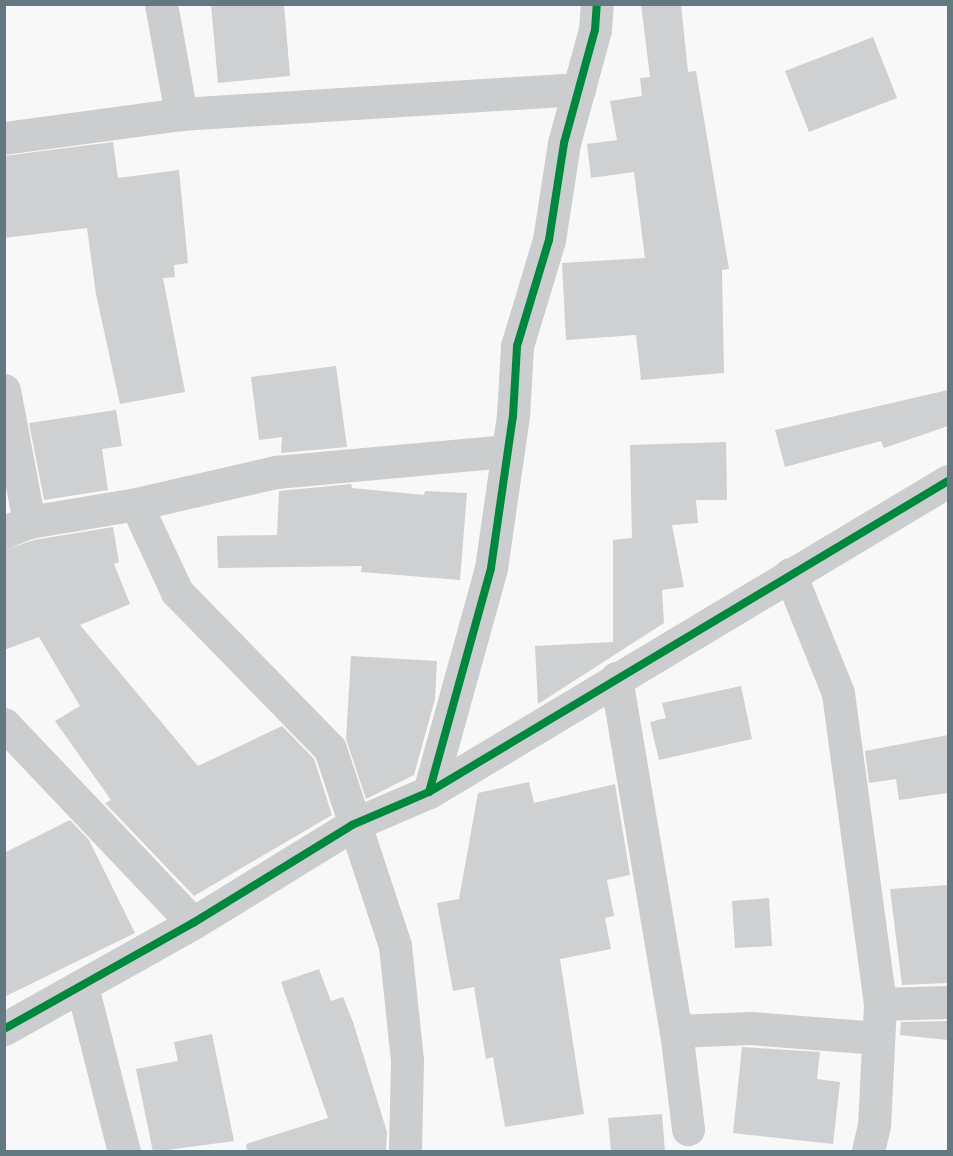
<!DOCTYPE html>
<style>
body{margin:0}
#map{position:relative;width:953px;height:1156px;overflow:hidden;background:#f8f8f8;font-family:"Space Grotesk",sans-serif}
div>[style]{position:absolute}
.building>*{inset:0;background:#ced0d1}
.minor>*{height:33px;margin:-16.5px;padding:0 16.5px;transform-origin:16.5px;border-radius:16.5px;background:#cbcdce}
.cycleway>*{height:8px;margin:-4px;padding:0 4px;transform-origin:4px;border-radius:4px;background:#00873e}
span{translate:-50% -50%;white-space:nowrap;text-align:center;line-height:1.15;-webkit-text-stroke:6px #fff;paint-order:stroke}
.frame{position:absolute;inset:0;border:6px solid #647882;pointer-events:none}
</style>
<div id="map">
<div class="building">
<div style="clip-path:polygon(211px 4px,284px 4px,290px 76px,218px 83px)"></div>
<div style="clip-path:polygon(641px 4px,681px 4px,688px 72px,696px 71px,729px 269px,722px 270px,724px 373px,641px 380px,636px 335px,566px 340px,562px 263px,645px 258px,634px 172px,591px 178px,587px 144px,617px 140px,610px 101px,642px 96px,640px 78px,650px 77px)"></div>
<div style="clip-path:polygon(873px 37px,897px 98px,809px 132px,785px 71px)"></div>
<div style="clip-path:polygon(113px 142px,118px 178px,179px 170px,188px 263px,174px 265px,175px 277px,163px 278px,185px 392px,120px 404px,96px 294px,87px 228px,4px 238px,4px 156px)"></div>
<div style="clip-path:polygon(336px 366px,347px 447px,281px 453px,282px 437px,259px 440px,251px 377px)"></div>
<div style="clip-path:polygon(948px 390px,948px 426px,884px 448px,881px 441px,785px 467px,775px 430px)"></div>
<div style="clip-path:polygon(116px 410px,122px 446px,102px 449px,108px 490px,44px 500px,29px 423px)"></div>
<div style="clip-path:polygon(726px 442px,727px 500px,696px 500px,698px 523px,672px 525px,684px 587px,662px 590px,664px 623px,538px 704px,535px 646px,613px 642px,613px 540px,632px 538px,630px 445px)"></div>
<div style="clip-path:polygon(351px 484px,352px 488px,424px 495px,425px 491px,467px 493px,460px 580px,361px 572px,362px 566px,218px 568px,217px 536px,277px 535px,279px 491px)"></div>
<div style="clip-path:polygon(113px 527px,119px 562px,114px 564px,130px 604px,80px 625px,198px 766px,282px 726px,314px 759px,332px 815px,194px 896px,105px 803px,111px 800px,55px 721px,80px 706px,39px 637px,4px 650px,4px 550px,34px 540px)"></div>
<div style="clip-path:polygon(351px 656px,437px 661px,435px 699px,414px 775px,366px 799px,346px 739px)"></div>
<div style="clip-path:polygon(741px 686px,752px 739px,659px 760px,650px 722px,666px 718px,662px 703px)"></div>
<div style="clip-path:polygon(948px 735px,948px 793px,899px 800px,896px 779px,869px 783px,865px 751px)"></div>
<div style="clip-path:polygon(529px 782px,534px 803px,615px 784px,630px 875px,607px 880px,614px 916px,605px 918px,611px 949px,560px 959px,584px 1114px,505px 1127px,493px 1057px,486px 1059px,474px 987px,453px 991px,437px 903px,459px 899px,478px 793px)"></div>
<div style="clip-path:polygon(70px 820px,89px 840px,135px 933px,4px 997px,4px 853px)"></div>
<div style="clip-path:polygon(948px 885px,948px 983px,902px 985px,890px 889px)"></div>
<div style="clip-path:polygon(769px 898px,772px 946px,735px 948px,732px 901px)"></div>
<div style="clip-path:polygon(319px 969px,331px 1001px,343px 997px,353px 1022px,387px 1132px,386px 1152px,247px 1152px,246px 1144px,328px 1118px,281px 982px)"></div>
<div style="clip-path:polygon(948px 1021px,948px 1040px,900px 1035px,901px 1022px)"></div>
<div style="clip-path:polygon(212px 1034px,234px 1141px,153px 1152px,136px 1069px,178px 1061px,174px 1042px)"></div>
<div style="clip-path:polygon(742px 1047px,820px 1052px,817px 1079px,840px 1082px,833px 1144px,733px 1133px)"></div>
<div style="clip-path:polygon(662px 1114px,665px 1152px,611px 1152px,608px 1118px)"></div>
</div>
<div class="minor">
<div style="left:161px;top:4px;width:112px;rotate:79.7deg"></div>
<div style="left:4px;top:138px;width:179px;rotate:-7.7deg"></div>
<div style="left:181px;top:114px;width:399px;rotate:-3.6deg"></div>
<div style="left:4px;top:390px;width:134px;rotate:79.3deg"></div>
<div style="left:136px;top:504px;width:97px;rotate:65deg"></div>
<div style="left:177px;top:592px;width:219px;rotate:45.7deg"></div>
<div style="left:330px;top:749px;width:207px;rotate:71.7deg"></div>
<div style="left:395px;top:946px;width:116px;rotate:84deg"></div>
<div style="left:407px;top:1061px;width:91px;rotate:91.3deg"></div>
<div style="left:4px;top:532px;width:27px;rotate:-22deg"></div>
<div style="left:29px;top:522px;width:109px;rotate:-9.5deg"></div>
<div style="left:136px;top:504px;width:144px;rotate:-12.9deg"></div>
<div style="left:276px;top:472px;width:233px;rotate:-5.2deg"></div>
<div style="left:790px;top:574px;width:128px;rotate:68deg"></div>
<div style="left:838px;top:693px;width:314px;rotate:82.3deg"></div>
<div style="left:880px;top:1004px;width:121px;rotate:92.8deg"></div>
<div style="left:874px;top:1125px;width:28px;rotate:103deg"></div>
<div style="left:616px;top:678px;width:358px;rotate:80.4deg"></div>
<div style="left:676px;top:1031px;width:99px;rotate:83deg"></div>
<div style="left:4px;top:724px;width:274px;rotate:46.5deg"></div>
<div style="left:429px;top:792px;width:232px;rotate:-74.5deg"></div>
<div style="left:491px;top:568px;width:154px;rotate:-81.8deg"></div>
<div style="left:513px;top:416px;width:70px;rotate:-86.7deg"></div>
<div style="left:517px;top:346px;width:111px;rotate:-73.2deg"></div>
<div style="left:549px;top:240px;width:98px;rotate:-81.2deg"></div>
<div style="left:564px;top:143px;width:117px;rotate:-74.7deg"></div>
<div style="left:595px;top:30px;width:26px;rotate:-86deg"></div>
<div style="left:82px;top:986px;width:171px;rotate:75.8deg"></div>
<div style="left:880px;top:1004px;width:68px;rotate:-1.7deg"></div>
<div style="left:4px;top:1029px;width:217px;rotate:-29.3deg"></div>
<div style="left:193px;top:923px;width:187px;rotate:-31.6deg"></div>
<div style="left:352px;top:825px;width:84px;rotate:-23.2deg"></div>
<div style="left:429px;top:792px;width:605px;rotate:-30.93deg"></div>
<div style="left:676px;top:1031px;width:74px;rotate:-2.3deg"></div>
<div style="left:750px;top:1028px;width:128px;rotate:4.5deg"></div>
</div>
<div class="cycleway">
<div style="left:429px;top:792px;width:232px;rotate:-74.5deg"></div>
<div style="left:491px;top:568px;width:154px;rotate:-81.8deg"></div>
<div style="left:513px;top:416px;width:70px;rotate:-86.7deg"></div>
<div style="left:517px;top:346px;width:111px;rotate:-73.2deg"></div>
<div style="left:549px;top:240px;width:98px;rotate:-81.2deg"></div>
<div style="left:564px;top:143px;width:117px;rotate:-74.7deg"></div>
<div style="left:595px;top:30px;width:26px;rotate:-86deg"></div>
<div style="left:4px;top:1029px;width:217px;rotate:-29.3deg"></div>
<div style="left:193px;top:923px;width:187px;rotate:-31.6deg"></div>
<div style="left:352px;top:825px;width:84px;rotate:-23.2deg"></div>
<div style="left:429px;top:792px;width:605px;rotate:-30.93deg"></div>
</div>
<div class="frame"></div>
</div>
